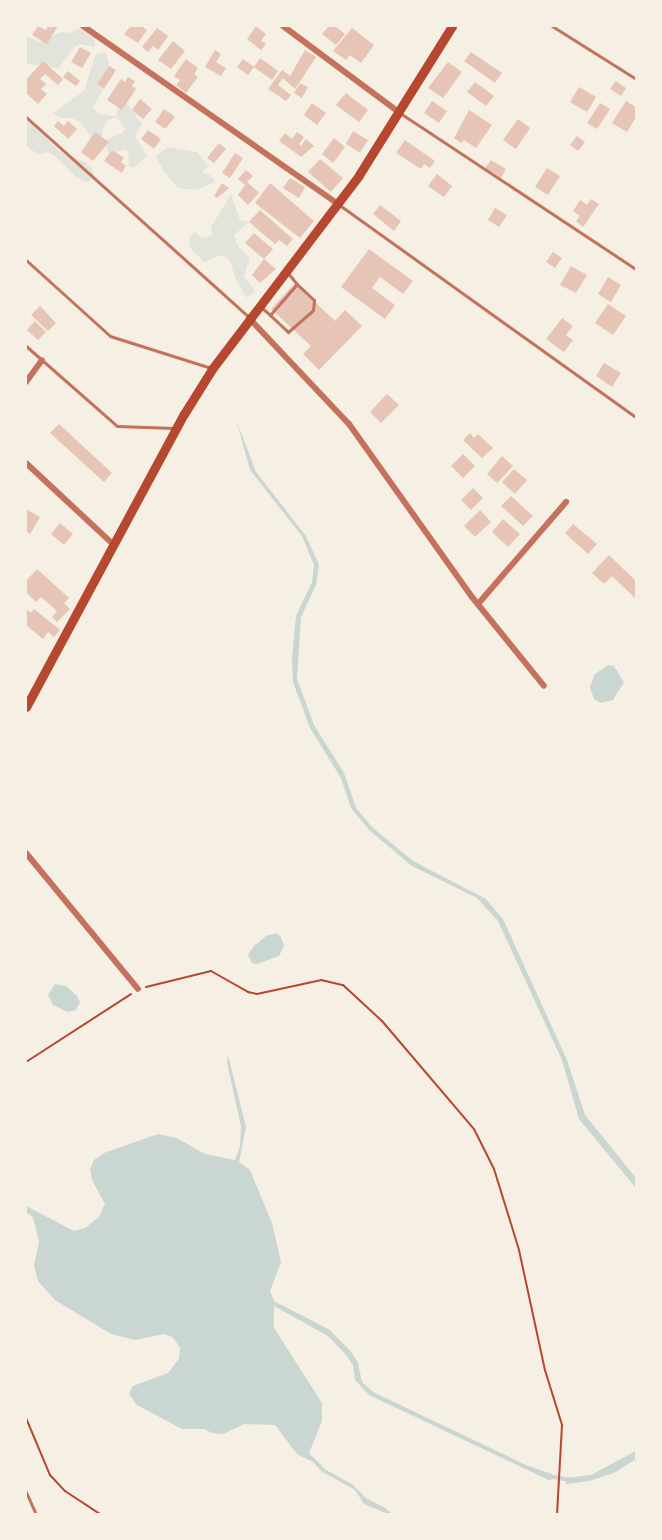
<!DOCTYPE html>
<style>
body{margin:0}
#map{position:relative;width:662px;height:1540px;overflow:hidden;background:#f6efe4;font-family:"Alegreya Sans",sans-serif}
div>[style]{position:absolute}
.green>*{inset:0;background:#e2e4dc}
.water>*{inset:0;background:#c9d6d2}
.stream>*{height:4px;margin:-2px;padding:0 2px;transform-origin:2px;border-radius:2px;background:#c9d6d2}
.building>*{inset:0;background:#e6c5b7}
.path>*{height:2px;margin:-1px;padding:0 1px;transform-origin:1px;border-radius:1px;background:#b5482f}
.service>*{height:3px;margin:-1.5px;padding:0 1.5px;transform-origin:1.5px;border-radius:1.5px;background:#c5725c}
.minor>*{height:6px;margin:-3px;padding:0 3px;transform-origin:3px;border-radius:3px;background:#c5725c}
.secondary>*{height:9px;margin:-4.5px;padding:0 4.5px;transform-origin:4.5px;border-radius:4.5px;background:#b5482f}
span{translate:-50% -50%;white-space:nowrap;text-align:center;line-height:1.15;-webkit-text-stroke:5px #f6efe4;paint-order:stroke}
.frame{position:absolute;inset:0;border:27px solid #f6efe4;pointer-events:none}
</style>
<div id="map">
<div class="green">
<div style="clip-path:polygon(78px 28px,94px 38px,95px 47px,80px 44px,76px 46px,58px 68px,26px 64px,27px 36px,40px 42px,62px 32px,71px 33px)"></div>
<div style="clip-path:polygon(105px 52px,109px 61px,108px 71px,99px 83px,102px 91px,93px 107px,98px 114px,116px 116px,119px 107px,127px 103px,142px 124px,135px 136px,147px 156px,133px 168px,129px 166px,128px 152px,124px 150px,109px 153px,107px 149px,106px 140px,122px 133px,125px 129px,116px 117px,108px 120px,103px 127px,102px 137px,92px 138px,80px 122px,72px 118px,62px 118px,53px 113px,84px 91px,96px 54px)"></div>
<div style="clip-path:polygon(26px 116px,60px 152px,85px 162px,92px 168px,95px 177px,87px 182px,77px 178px,56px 157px,48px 152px,38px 154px,30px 149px,26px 145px)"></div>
<div style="clip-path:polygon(169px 147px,197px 152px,209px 166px,202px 172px,210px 175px,215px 182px,197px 190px,178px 188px,165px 173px,155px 156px)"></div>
<div style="clip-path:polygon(231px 194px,240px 220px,249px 222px,234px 235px,237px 245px,250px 258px,244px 276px,255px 291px,247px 298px,236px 280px,230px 261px,222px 255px,204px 262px,190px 248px,189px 238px,195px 231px,202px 238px,212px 236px,211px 227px)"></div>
</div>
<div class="water">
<div style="clip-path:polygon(237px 422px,256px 472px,306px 536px,319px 565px,316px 585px,301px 617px,297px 679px,314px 725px,344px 773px,356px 808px,372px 827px,413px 861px,486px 899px,503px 919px,567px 1060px,585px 1115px,636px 1178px,636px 1188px,579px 1119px,562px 1060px,498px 921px,477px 898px,412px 866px,370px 831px,351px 808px,341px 778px,310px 728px,293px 682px,292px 659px,296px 616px,312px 582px,314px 565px,302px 536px,250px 470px)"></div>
<div style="clip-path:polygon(608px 665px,614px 666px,624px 682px,613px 700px,601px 703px,594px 699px,590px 687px,595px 674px)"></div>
<div style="clip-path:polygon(276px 933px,281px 937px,284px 946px,279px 956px,257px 964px,252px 963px,248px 955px,254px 946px,266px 936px)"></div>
<div style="clip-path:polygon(55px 984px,66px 986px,77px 996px,80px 1002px,76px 1010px,68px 1012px,53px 1005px,48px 995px)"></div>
<div style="clip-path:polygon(228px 1055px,246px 1127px,239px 1162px,250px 1170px,272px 1223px,281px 1262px,270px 1291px,274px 1301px,330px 1330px,352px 1353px,358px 1363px,362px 1382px,373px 1392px,526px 1465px,552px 1474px,551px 1481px,369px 1395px,355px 1380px,353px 1365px,346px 1355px,328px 1336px,274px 1306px,274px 1328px,322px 1403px,322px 1421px,309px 1453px,326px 1470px,352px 1484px,366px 1498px,385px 1508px,392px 1514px,388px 1514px,364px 1504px,355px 1490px,321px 1471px,313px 1462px,297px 1454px,275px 1425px,244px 1424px,223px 1434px,212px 1433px,204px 1429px,182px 1429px,137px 1405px,129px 1394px,133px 1386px,168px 1373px,179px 1359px,180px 1347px,172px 1337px,164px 1334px,135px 1340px,111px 1334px,55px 1300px,38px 1281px,34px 1265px,39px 1242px,33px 1217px,26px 1212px,26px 1206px,74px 1231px,85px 1228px,99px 1217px,105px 1204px,92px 1180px,90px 1169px,94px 1160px,104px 1153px,158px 1134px,177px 1138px,205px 1154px,235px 1160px,240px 1146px,241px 1126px,227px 1063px)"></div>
<div style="clip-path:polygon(636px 1451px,636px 1459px,614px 1473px,589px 1481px,566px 1484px,566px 1478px,591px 1475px)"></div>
</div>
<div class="stream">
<div style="left:548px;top:1476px;width:23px;rotate:10deg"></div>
</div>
<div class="building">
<div style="clip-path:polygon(38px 26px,46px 30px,48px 26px,58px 26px,47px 44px,32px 35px)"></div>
<div style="clip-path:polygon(131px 26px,141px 26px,147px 30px,138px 43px,124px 34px)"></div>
<div style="clip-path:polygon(256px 26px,266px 34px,261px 41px,266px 44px,261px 50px,247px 39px)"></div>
<div style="clip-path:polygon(329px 26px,335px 26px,345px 34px,336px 45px,322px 34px)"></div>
<div style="clip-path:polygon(157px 28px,168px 36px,158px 50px,153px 46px,148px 52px,142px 47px)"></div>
<div style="clip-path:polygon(352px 28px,374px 45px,361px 63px,350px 55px,346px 60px,333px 51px)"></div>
<div style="clip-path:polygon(173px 41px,185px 51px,171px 69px,158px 60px)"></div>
<div style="clip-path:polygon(80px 47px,91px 53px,82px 68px,71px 62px)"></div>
<div style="clip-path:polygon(215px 50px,221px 54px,216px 62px,226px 68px,221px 76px,205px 67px)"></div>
<div style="clip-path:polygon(305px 50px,316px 57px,295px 89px,283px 78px,278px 85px,291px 95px,286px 101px,268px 89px,282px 70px,290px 76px)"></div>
<div style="clip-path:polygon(471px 52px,502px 73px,495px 83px,464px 61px)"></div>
<div style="clip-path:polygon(260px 58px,278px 71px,272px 80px,254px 67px)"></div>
<div style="clip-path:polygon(186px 59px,198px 68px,194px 74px,198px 77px,186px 93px,176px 85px,180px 80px,174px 76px)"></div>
<div style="clip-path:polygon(243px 59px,254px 67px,248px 75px,237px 67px)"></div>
<div style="clip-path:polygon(43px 61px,63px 79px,58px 85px,45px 74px,40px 79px,46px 84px,41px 89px,47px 94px,38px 104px,26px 93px,26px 80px)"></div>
<div style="clip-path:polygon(448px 62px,462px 72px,443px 98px,428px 88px)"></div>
<div style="clip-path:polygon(109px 66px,116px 70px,104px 89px,97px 84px)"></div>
<div style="clip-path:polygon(68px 71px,80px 81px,76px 86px,63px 77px)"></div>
<div style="clip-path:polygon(128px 77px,135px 81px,132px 86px,136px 89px,122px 110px,107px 100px,121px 79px,125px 82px)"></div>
<div style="clip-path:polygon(616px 81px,626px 88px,621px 96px,610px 89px)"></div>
<div style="clip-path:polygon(475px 82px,494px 96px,486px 106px,467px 92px)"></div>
<div style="clip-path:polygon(300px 83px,308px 87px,302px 98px,294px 93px)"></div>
<div style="clip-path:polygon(579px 87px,596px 97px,587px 112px,570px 102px)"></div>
<div style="clip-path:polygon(346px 93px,368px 110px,359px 122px,336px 105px)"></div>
<div style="clip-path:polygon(140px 99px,152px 109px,143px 119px,132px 110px)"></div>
<div style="clip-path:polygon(432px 101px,447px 111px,439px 123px,424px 113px)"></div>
<div style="clip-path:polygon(626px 101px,636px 107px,636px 117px,627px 132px,612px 123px)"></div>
<div style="clip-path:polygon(312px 103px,326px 113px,317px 125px,304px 115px)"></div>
<div style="clip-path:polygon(600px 103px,610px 109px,597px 129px,587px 123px)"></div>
<div style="clip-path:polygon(164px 109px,175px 117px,165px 129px,155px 122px)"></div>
<div style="clip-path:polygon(469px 110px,492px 125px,476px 148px,464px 140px,461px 143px,454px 138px)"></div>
<div style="clip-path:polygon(518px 119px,530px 128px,516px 149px,503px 140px)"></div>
<div style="clip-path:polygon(58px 121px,64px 126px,68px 121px,77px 129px,68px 139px,54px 126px)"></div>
<div style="clip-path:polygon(148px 130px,161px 139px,154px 149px,141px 139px)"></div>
<div style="clip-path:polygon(353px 131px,368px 140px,360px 153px,346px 144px)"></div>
<div style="clip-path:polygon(95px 132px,109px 142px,93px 161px,81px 152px)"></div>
<div style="clip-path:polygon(297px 132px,304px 137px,299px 144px,301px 146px,306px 139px,314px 146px,301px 157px,279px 141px,285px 133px,292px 139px)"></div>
<div style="clip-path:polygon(577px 136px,585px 142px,578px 151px,570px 145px)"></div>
<div style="clip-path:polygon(334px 138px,345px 147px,333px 163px,322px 154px)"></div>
<div style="clip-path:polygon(405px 140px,435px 161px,430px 168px,424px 164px,421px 169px,396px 153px)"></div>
<div style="clip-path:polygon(219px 143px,226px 149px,214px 163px,207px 158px)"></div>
<div style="clip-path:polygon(112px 150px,124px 158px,121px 162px,126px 166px,122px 173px,104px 161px)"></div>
<div style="clip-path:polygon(235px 153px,243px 158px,230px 178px,222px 173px)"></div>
<div style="clip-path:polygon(320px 159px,343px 178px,331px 192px,308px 172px)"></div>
<div style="clip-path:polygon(491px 160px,506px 169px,501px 178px,485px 168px)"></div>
<div style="clip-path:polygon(547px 168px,560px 176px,548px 195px,535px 187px)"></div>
<div style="clip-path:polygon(246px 170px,253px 176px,247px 182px,259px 193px,248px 205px,238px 195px,245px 185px,238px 179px)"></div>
<div style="clip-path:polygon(437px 174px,452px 186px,444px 197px,428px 186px)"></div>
<div style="clip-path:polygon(290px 178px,305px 187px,299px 198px,283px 188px)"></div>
<div style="clip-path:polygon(222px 183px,229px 188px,217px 198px,214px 196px)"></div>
<div style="clip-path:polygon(270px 183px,314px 221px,300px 238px,255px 203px)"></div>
<div style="clip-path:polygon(591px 199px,599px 204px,583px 227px,576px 221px,580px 216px,573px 211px,580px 200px,587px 205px)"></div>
<div style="clip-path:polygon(380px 205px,401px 221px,394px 231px,373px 214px)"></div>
<div style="clip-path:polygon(495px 208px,507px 215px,499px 227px,488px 220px)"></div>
<div style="clip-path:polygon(260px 210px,293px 239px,287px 246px,279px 240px,275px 244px,249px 222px)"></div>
<div style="clip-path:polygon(254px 233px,273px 249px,264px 259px,245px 243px)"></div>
<div style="clip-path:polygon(369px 249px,413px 281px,403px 294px,380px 277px,372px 288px,395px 305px,385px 319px,341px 287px)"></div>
<div style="clip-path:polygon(553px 252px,562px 258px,555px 268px,546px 262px)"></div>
<div style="clip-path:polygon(264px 259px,276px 269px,260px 283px,252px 275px)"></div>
<div style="clip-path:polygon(571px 266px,587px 275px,576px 293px,560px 285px)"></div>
<div style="clip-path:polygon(608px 277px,621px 285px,611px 302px,598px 294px)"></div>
<div style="clip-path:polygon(295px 283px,335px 321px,345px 310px,362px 326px,319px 370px,303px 354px,311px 346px,271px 309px)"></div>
<div style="clip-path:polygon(608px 304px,626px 316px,613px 335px,595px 323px)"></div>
<div style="clip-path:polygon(40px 306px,56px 323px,48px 331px,31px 315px)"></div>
<div style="clip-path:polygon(562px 318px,573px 326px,566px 335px,573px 340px,564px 352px,546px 339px)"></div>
<div style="clip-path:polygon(35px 321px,46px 332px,38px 340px,27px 330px)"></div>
<div style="clip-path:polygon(604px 363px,621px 373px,612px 387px,596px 376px)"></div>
<div style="clip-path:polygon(387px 394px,399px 405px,381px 423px,370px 412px)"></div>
<div style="clip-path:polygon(59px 424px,112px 473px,104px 482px,50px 433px)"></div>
<div style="clip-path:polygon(470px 433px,474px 438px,478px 434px,493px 448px,482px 458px,463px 440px)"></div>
<div style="clip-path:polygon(463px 454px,475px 466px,463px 478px,451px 466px)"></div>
<div style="clip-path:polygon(502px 456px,513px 466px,497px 483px,487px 474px)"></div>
<div style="clip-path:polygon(514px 469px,527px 480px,515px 494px,502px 482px)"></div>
<div style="clip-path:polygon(473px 488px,483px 498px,471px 510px,461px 500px)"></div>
<div style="clip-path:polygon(511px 496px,533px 516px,523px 526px,501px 506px)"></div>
<div style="clip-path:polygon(26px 509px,40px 517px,30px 534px,26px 531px)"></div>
<div style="clip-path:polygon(480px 510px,491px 522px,475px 537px,464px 526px)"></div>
<div style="clip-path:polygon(503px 519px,520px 534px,508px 547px,492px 532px)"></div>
<div style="clip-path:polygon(60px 523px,73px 534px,64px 545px,51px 534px)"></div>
<div style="clip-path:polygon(573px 524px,597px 544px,588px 554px,565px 533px)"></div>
<div style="clip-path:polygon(609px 555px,636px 581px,636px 599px,612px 576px,604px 584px,592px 573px)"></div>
<div style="clip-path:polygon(37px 569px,69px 598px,64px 603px,70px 609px,57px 622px,52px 617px,57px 611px,41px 597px,36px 602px,26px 592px,26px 581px)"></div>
<div style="clip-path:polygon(26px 609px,31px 613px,34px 609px,60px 630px,54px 637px,48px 632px,43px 639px,26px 625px)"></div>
</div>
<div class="path">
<div style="left:146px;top:987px;width:67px;rotate:-13.8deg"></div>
<div style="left:211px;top:971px;width:43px;rotate:29.6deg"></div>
<div style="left:248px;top:992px;width:9px;rotate:13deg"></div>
<div style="left:257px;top:994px;width:66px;rotate:-12.3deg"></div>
<div style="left:321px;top:980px;width:23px;rotate:13deg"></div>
<div style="left:343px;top:985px;width:53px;rotate:42.7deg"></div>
<div style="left:382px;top:1021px;width:142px;rotate:49.6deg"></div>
<div style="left:474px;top:1129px;width:45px;rotate:63.4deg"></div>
<div style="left:494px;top:1169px;width:85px;rotate:72.8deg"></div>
<div style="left:519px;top:1250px;width:123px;rotate:77.8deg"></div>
<div style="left:545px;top:1370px;width:58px;rotate:72.8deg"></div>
<div style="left:562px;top:1425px;width:89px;rotate:93.2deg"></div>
<div style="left:26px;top:1062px;width:125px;rotate:-32.9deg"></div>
<div style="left:26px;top:1418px;width:62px;rotate:67.2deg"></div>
<div style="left:50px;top:1475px;width:22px;rotate:47deg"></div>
<div style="left:65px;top:1491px;width:42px;rotate:33.3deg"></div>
</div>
<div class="service">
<div style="left:552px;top:26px;width:99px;rotate:32.2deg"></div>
<div style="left:400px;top:113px;width:283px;rotate:33.5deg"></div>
<div style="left:26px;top:117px;width:298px;rotate:41.9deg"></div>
<div style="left:338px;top:204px;width:366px;rotate:35.6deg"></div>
<div style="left:26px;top:260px;width:113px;rotate:42.1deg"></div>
<div style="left:110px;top:336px;width:106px;rotate:17.6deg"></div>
<div style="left:262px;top:308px;width:11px;rotate:41deg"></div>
<div style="left:270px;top:315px;width:41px;rotate:-48.9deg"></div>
<div style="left:297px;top:284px;width:16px;rotate:-130deg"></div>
<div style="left:270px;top:315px;width:25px;rotate:43deg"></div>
<div style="left:288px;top:332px;width:33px;rotate:-41deg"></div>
<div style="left:313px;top:310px;width:10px;rotate:-84deg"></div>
<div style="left:314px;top:300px;width:23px;rotate:-137deg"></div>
<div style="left:26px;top:346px;width:121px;rotate:41.3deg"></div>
<div style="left:117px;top:426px;width:57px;rotate:2deg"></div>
<div style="left:26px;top:1492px;width:24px;rotate:66deg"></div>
</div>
<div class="minor">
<div style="left:83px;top:26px;width:310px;rotate:34.9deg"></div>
<div style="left:283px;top:26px;width:146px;rotate:36.6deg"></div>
<div style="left:249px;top:318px;width:146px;rotate:46.7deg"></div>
<div style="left:349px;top:424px;width:212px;rotate:54.6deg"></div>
<div style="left:472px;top:597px;width:114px;rotate:51deg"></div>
<div style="left:26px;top:382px;width:27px;rotate:-54deg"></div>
<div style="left:26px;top:463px;width:120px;rotate:43deg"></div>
<div style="left:478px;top:604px;width:135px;rotate:-49.2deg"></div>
<div style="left:26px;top:853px;width:176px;rotate:50.5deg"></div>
</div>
<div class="secondary">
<div style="left:26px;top:707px;width:333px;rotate:-61.7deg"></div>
<div style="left:184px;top:414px;width:53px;rotate:-58.1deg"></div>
<div style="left:212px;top:369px;width:243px;rotate:-52.8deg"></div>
<div style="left:359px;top:175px;width:176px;rotate:-58deg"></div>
</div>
<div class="frame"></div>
</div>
